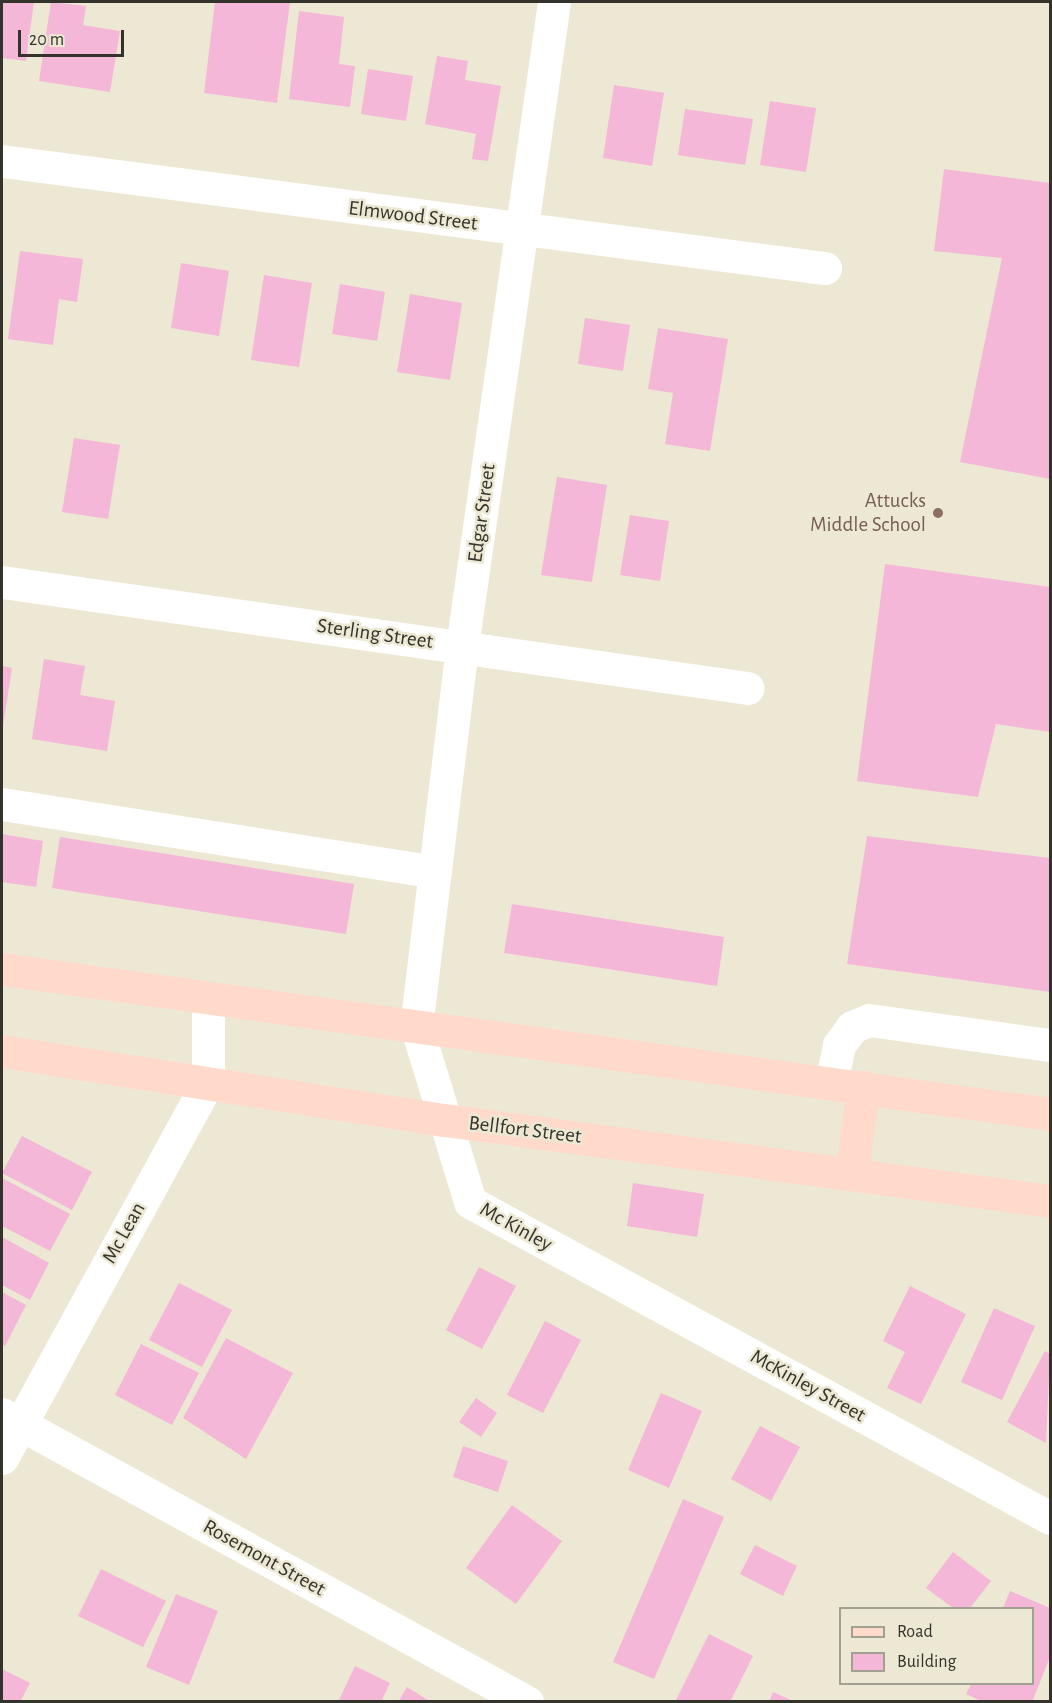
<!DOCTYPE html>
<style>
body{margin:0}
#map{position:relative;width:1052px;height:1703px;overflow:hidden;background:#ece8d3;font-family:"Alegreya Sans",sans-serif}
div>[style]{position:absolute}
.building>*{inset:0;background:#f4b7d7}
.minor>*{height:33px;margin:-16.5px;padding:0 16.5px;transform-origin:16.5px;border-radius:16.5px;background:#fff}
.major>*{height:33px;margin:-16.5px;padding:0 16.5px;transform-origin:16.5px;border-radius:16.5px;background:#ffdacb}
.dots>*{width:16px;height:16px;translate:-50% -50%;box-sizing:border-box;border:3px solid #ece8d3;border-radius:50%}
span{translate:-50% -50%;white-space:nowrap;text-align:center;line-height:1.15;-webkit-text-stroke:5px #ece8d3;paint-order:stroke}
.street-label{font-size:21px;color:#34332b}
.education-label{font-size:21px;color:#785e54}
.right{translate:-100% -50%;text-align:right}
.frame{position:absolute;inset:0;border:3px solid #34332b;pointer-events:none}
.legend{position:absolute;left:839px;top:1607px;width:195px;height:78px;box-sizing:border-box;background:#ece8d3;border:2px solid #a2a090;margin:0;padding:8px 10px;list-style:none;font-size:18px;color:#34332b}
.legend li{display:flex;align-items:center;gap:12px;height:30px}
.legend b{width:30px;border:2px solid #a2a090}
.scale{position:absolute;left:18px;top:30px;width:106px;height:27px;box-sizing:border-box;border:3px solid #34332b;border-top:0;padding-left:8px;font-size:18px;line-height:21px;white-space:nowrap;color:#34332b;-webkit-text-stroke:4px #ece8d3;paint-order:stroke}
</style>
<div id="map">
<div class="building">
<div style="clip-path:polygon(2px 2px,34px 2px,26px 61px,2px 58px)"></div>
<div style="clip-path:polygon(51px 2px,86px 6px,83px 25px,120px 31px,110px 92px,39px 81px)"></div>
<div style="clip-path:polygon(215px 2px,290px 2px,277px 103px,204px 93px)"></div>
<div style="clip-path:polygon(299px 11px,344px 17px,339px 64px,355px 66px,350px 107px,289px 99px)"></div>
<div style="clip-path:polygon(437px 56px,468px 61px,465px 80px,501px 86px,488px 161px,472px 159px,476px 134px,425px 124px)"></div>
<div style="clip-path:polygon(368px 69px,413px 76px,406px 121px,361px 114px)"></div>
<div style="clip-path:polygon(614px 85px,664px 93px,652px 166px,603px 158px)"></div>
<div style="clip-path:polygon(770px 101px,816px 108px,806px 172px,760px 165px)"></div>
<div style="clip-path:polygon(685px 109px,753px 119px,745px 165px,678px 155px)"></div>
<div style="clip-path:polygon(944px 169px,1050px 183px,1050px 479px,960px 462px,1002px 258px,934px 251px)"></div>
<div style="clip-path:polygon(20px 251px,83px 259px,77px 302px,59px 299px,53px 345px,8px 339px)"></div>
<div style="clip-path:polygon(181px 263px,229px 271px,219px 336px,171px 328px)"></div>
<div style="clip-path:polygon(264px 275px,312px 283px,299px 367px,251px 360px)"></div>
<div style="clip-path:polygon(340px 284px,385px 292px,377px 341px,332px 334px)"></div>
<div style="clip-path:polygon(410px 294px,462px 303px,450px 380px,397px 372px)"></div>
<div style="clip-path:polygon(585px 318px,630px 325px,623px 371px,578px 364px)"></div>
<div style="clip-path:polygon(658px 328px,728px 339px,710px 451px,665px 444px,673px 393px,648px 389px)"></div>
<div style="clip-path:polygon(74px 438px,120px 445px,108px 519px,62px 512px)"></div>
<div style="clip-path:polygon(557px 477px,607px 485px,592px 582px,541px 575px)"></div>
<div style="clip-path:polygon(630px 515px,669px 521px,660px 581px,620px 575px)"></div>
<div style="clip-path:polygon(885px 564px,1050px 587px,1050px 732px,996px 724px,978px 797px,857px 781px)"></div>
<div style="clip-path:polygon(44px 659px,85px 666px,80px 695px,115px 701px,107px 751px,32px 739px)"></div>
<div style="clip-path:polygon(2px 666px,12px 668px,3px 726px,2px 726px)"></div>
<div style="clip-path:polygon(2px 834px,43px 841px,36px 887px,2px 882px)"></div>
<div style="clip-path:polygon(867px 836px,1050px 858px,1050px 992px,847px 964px)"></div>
<div style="clip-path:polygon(60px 837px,354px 884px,346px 934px,52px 888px)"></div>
<div style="clip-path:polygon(512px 904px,724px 937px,717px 986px,504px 953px)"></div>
<div style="clip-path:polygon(22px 1136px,92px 1172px,72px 1210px,2px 1173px)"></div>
<div style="clip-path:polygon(2px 1178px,70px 1214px,50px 1251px,2px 1226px)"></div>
<div style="clip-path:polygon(633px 1183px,704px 1194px,697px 1237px,627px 1226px)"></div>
<div style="clip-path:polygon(2px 1237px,49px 1263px,30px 1300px,2px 1285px)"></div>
<div style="clip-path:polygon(479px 1267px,516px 1286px,482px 1349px,446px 1330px)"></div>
<div style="clip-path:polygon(179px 1283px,232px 1310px,202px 1367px,149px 1340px)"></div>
<div style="clip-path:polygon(910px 1286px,966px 1314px,921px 1404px,887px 1388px,905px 1352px,883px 1341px)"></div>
<div style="clip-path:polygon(2px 1292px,26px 1305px,5px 1346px,2px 1344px)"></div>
<div style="clip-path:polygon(994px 1308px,1035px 1326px,1002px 1400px,961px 1382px)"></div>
<div style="clip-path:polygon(545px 1321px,581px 1340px,543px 1413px,507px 1395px)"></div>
<div style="clip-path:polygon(226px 1338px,293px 1373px,246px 1459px,183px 1418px)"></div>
<div style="clip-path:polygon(141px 1344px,199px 1373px,172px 1425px,115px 1395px)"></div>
<div style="clip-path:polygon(1045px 1351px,1050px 1354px,1046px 1443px,1007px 1422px)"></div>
<div style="clip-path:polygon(661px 1393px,702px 1411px,669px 1488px,628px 1470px)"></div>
<div style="clip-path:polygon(476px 1398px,497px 1413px,481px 1437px,459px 1422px)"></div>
<div style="clip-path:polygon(760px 1426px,800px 1447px,771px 1501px,731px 1479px)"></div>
<div style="clip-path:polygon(463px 1446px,508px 1461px,498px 1492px,453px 1477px)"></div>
<div style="clip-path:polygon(683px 1499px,724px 1517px,654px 1679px,613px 1662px)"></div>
<div style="clip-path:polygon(512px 1505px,562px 1541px,516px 1604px,466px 1568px)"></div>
<div style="clip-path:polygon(755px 1545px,797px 1566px,783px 1596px,740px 1574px)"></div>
<div style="clip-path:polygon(953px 1552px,991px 1581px,970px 1608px,953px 1608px,926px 1588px)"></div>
<div style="clip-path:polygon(101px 1569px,166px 1601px,143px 1647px,78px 1616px)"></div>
<div style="clip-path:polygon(1010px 1591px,1050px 1608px,1050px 1657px,1032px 1702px,983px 1702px,966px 1694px,971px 1684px,1032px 1684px,1032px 1608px,1003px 1608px)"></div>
<div style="clip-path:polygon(176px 1594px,218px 1611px,189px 1685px,146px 1667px)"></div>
<div style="clip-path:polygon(709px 1634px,753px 1656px,730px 1702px,675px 1702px)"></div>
<div style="clip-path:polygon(355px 1666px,390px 1683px,381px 1702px,338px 1702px)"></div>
<div style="clip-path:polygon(2px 1669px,30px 1683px,20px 1702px,2px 1702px)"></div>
<div style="clip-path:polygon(407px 1687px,431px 1702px,398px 1702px)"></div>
<div style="clip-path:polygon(773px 1692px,795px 1702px,769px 1702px)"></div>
</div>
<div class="minor">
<div style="left:554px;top:2px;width:652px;rotate:98.12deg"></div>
<div style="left:462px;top:647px;width:381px;rotate:96.9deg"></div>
<div style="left:416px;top:1025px;width:185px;rotate:73deg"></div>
<div style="left:470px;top:1202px;width:660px;rotate:28.58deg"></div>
<div style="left:2px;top:161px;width:830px;rotate:7.41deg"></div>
<div style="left:2px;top:582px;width:753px;rotate:8.09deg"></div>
<div style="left:2px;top:804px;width:438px;rotate:8.9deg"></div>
<div style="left:831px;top:1083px;width:39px;rotate:-78deg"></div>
<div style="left:839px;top:1045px;width:22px;rotate:-54deg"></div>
<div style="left:852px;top:1027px;width:18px;rotate:-22deg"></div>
<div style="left:869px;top:1020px;width:183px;rotate:7.9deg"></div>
<div style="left:2px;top:1414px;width:599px;rotate:28.75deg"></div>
<div style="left:2px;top:1458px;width:430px;rotate:-61.3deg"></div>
<div style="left:208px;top:1081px;width:83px;rotate:-90deg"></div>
</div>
<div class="major">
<div style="left:2px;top:969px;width:1058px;rotate:7.88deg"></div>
<div style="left:2px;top:1051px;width:448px;rotate:8.9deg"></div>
<div style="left:445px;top:1120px;width:610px;rotate:7.63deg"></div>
<div style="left:852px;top:1171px;width:85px;rotate:-82.5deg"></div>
</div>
<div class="dots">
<div style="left:938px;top:513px;background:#8d6e63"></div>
</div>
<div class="street-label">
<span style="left:413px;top:216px;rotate:7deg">Elmwood Street</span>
<span style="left:482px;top:513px;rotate:-82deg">Edgar Street</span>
<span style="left:375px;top:634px;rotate:8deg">Sterling Street</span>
<span style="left:525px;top:1130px;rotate:7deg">Bellfort Street</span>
<span style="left:516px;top:1227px;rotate:29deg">Mc Kinley</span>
<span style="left:124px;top:1233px;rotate:-61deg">Mc Lean</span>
<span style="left:808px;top:1386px;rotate:29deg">McKinley Street</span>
<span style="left:264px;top:1558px;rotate:29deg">Rosemont Street</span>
</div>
<div class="education-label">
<span class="right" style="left:926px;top:513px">Attucks<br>Middle School</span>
</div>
<div class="frame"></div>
<ul class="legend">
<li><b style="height:8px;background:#ffdacb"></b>Road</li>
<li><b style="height:16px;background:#f4b7d7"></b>Building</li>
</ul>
<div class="scale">20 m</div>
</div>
